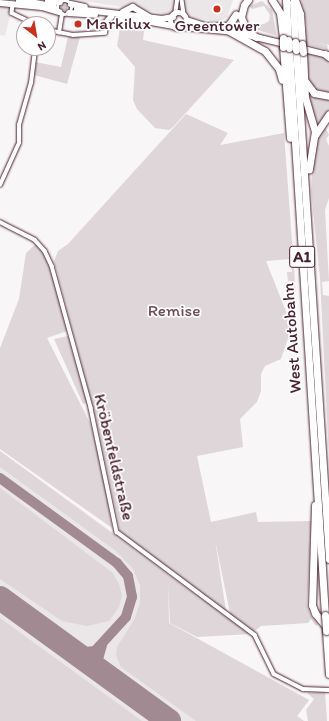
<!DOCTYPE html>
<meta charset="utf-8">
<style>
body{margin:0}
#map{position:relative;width:329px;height:721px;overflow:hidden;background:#f8f6f7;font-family:Itim,sans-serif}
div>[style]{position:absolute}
.built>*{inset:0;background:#ebe6e8}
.green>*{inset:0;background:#ded6d9}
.taxiway>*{height:10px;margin:-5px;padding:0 5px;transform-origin:5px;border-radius:5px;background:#a18a91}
.runway>*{height:24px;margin:-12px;padding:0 12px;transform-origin:12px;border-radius:12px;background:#a18a91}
.secondary-tunnel>*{height:5.5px;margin-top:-2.75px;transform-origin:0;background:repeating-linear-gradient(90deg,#d5cbce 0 5.5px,transparent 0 8.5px)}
.roads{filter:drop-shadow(0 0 1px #4a1f2b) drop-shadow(0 0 1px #4a1f2b)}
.street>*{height:3.5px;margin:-1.75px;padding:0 1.75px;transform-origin:1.75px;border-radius:1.75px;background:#fff}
.street>.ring{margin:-1.75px;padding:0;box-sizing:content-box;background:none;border:3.5px solid #fff;border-radius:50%}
.secondary>*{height:5.5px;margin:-2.75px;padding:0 2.75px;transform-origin:2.75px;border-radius:2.75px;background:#fff}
.secondary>.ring{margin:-2.75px;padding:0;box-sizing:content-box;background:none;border:5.5px solid #fff;border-radius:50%}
.highway>*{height:7px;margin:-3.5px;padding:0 3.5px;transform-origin:3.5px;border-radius:3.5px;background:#fff}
.bridges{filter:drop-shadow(0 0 1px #4a1f2b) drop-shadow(0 0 1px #4a1f2b)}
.highway-bridge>*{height:7px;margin:-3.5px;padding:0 3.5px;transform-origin:3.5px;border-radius:3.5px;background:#fff}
.dots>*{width:11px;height:11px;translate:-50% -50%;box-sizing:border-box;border:2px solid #fff;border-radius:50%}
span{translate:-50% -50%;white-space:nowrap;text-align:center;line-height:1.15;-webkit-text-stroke:3.5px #fff;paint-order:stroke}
.shield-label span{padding:1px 3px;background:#fff;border:1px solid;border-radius:3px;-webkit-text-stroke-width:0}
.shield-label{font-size:16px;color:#4a1f2b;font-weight:700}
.poi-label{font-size:17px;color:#4a1f2b}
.left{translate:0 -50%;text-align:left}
.park-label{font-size:17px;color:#6f4d56}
.street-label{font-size:17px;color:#4a1f2b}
.north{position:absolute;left:16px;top:16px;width:40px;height:40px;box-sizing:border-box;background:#fff;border:1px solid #b7a5aa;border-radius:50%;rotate:149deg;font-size:11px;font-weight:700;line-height:16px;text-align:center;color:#4a1f2b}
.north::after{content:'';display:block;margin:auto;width:14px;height:18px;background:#c8321e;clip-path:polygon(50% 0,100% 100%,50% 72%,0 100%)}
</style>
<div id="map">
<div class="built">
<div style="clip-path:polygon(77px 0,233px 0,227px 17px,221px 22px)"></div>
<div style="clip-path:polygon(0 5px,12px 8px,5px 36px,0 35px)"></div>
<div style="clip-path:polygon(0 451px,167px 572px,169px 623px,309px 700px,297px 716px,304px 721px,0 721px)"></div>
</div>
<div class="green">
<div style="clip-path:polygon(301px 0,329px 0,329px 45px,314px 42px,327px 45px,328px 50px,305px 44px,304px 41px,308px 40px,305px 40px,306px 24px)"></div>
<div style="clip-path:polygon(262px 1px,272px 10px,277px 36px,255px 29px,256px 25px,264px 24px,269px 21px,270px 15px,264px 6px,252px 9px,249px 6px)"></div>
<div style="clip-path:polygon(92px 18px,145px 23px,143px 40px,234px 60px,173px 127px,169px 130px,155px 128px,137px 109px,133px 100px,135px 67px,117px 46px,121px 23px)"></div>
<div style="clip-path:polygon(68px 37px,80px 37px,67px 84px,34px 75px,35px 62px,61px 67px)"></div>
<div style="clip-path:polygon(305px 52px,329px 59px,329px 94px,322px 95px,308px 84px)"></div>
<div style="clip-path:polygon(306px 88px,329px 98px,329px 110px,316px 129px)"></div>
<div style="clip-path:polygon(186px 114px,228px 133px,220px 145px,284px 133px,296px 296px,293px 281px,288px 281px,287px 272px,292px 272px,291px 259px,266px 261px,291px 324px,291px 329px,281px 359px,265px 366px,261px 374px,261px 391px,257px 402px,240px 419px,243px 447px,197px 456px,211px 522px,256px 512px,258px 522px,312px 521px,307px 604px,310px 614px,318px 624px,316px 626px,311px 619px,308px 623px,261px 626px,251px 634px,197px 637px,170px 623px,168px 584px,169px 623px,309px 700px,297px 716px,304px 721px,196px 721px,121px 667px,116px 656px,117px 647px,134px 620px,140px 603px,140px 585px,133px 569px,116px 551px,0 467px,0 451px,225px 616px,230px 613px,215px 540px,226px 611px,120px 531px,93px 407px,54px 261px,58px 251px,68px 244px)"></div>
<div style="clip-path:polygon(324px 124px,329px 135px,326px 139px,329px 146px,329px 198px,325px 210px,329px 281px,322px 282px,323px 295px,329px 296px,329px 457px,320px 278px,311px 190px,313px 150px)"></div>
<div style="clip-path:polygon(36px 244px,50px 264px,67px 331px,47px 338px,90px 423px,102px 468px,112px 528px,0 449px,0 348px,19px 299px,26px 253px)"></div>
<div style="clip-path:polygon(68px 336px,87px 403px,83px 404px,54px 339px)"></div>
<div style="clip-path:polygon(0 488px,113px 573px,119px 584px,122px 595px,119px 607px,109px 621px,87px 626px,62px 621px,0 579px)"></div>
<div style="clip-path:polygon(0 618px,142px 721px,0 721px)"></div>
<div style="clip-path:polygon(325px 692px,327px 721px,308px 721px,306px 710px,314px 699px,307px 693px)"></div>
</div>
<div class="taxiway">
<div style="left:0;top:478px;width:145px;rotate:36deg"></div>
<div style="left:117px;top:563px;width:17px;rotate:50deg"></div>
<div style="left:128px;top:576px;width:21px;rotate:79deg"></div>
<div style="left:132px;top:597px;width:21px;rotate:107deg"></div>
<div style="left:126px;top:617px;width:46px;rotate:132.4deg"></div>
<div style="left:95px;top:651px;width:19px;rotate:174deg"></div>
<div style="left:102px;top:645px;width:15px;rotate:106deg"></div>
<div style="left:98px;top:659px;width:16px;rotate:68deg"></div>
</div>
<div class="runway">
<div style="left:0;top:598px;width:209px;rotate:36deg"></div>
</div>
<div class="secondary-tunnel">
<div style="left:53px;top:6px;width:24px;rotate:7deg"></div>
</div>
<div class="roads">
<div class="street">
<div style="left:182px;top:0;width:15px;rotate:82deg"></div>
<div class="ring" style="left:58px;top:1px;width:10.5px;height:10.5px"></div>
<div style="left:13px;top:5px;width:8px;rotate:97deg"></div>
<div style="left:12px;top:13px;width:25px;rotate:26deg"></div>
<div style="left:175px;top:15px;width:15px;rotate:-82deg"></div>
<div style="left:48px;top:30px;width:25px;rotate:11deg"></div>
<div style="left:73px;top:35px;width:32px;rotate:-4deg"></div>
<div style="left:105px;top:33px;width:10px;rotate:-84deg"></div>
<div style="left:59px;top:33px;width:19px;rotate:-81deg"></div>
<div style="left:0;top:185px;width:46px;rotate:-65.7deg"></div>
<div style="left:19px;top:143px;width:18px;rotate:-90deg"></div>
<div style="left:19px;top:125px;width:44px;rotate:-74.1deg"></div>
<div style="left:31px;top:83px;width:35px;rotate:-83deg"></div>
<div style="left:0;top:222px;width:39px;rotate:27deg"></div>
<div style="left:35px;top:240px;width:15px;rotate:48deg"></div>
<div style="left:45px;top:251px;width:17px;rotate:65deg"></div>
<div style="left:52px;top:266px;width:147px;rotate:74.6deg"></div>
<div style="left:91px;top:408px;width:127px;rotate:78.2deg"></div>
<div style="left:117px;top:532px;width:172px;rotate:36.7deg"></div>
<div style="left:255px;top:635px;width:43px;rotate:64deg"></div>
<div style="left:274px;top:674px;width:33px;rotate:27deg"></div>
<div style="left:303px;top:689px;width:26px;rotate:2deg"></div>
</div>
<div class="secondary">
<div style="left:19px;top:0;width:35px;rotate:10deg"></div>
<div style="left:48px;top:1px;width:12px;rotate:5deg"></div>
<div style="left:0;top:3px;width:42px;rotate:5.4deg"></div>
<div style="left:42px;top:7px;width:18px;rotate:16deg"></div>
<div style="left:71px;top:4px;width:14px;rotate:12deg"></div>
<div style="left:77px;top:9px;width:86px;rotate:6.7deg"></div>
<div style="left:162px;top:19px;width:11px;rotate:-10deg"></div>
<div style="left:123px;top:12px;width:11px;rotate:-27deg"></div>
<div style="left:133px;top:7px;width:21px;rotate:31deg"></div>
<div style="left:69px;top:13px;width:26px;rotate:4deg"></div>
<div class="ring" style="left:171px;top:13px;width:10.5px;height:10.5px"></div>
<div style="left:121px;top:18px;width:11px;rotate:5deg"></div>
<div style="left:129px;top:18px;width:45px;rotate:10.3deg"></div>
<div style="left:187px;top:20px;width:23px;rotate:18deg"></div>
<div style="left:106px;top:23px;width:8px;rotate:-50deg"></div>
<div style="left:184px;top:27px;width:51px;rotate:5.6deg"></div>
<div style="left:235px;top:32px;width:51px;rotate:13.5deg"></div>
<div style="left:300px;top:48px;width:29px;rotate:14deg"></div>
</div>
<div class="highway">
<div style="left:248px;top:0;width:6px;rotate:129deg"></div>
<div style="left:244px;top:5px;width:12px;rotate:104deg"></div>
<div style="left:241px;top:17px;width:15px;rotate:67deg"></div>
<div style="left:247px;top:31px;width:11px;rotate:34deg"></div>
<div style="left:272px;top:0;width:15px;rotate:58deg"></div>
<div style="left:280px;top:13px;width:25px;rotate:83deg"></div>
<div style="left:286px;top:0;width:40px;rotate:87.1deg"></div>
<div style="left:295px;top:0;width:15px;rotate:70deg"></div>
<div style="left:300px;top:14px;width:30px;rotate:86deg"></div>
<div style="left:293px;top:2px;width:40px;rotate:87.1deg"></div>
<div style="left:209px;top:26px;width:19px"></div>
<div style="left:228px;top:26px;width:14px;rotate:-56deg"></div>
<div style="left:229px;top:31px;width:41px;rotate:29.1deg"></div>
<div style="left:265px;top:51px;width:23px;rotate:52deg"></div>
<div style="left:279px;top:69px;width:11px;rotate:75deg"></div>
<div style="left:283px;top:47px;width:91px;rotate:85.6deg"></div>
<div style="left:289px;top:48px;width:568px;rotate:86.37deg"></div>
<div style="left:296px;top:50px;width:510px;rotate:86.29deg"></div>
<div style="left:303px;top:52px;width:45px;rotate:87.5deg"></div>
<div style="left:305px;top:97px;width:35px;rotate:74deg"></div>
<div style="left:315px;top:131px;width:39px;rotate:99deg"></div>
<div style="left:325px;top:54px;width:5px;rotate:37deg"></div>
<div style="left:305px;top:81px;width:15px;rotate:53deg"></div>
<div style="left:314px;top:93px;width:15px;rotate:11deg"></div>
<div style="left:315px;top:135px;width:25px;rotate:-56deg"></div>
<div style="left:315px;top:505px;width:100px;rotate:91.7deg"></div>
<div style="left:312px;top:605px;width:9px;rotate:69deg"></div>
<div style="left:315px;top:613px;width:21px;rotate:51deg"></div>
<div style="left:326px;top:631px;width:43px;rotate:86deg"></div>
</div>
</div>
<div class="bridges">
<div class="highway-bridge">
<div style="left:283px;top:38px;width:9px;rotate:90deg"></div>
<div style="left:288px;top:40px;width:8px;rotate:83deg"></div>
<div style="left:295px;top:42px;width:8px;rotate:83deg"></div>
<div style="left:302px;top:44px;width:8px;rotate:83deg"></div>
<div style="left:325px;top:615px;width:16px;rotate:86deg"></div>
</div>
</div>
<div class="dots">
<div style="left:217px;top:9px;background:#c8321e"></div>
<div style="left:78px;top:24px;background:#c8321e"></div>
</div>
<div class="shield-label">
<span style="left:302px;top:257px">A1</span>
</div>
<div class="poi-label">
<span class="left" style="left:86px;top:24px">Markilux</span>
<span style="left:217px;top:26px">Greentower</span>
</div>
<div class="park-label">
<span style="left:174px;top:311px">Remise</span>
</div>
<div class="street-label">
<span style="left:292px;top:338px;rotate:-94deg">West Autobahn</span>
<span style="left:114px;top:457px;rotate:77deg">Kröbenfeldstraße</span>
</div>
<div class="north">N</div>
</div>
